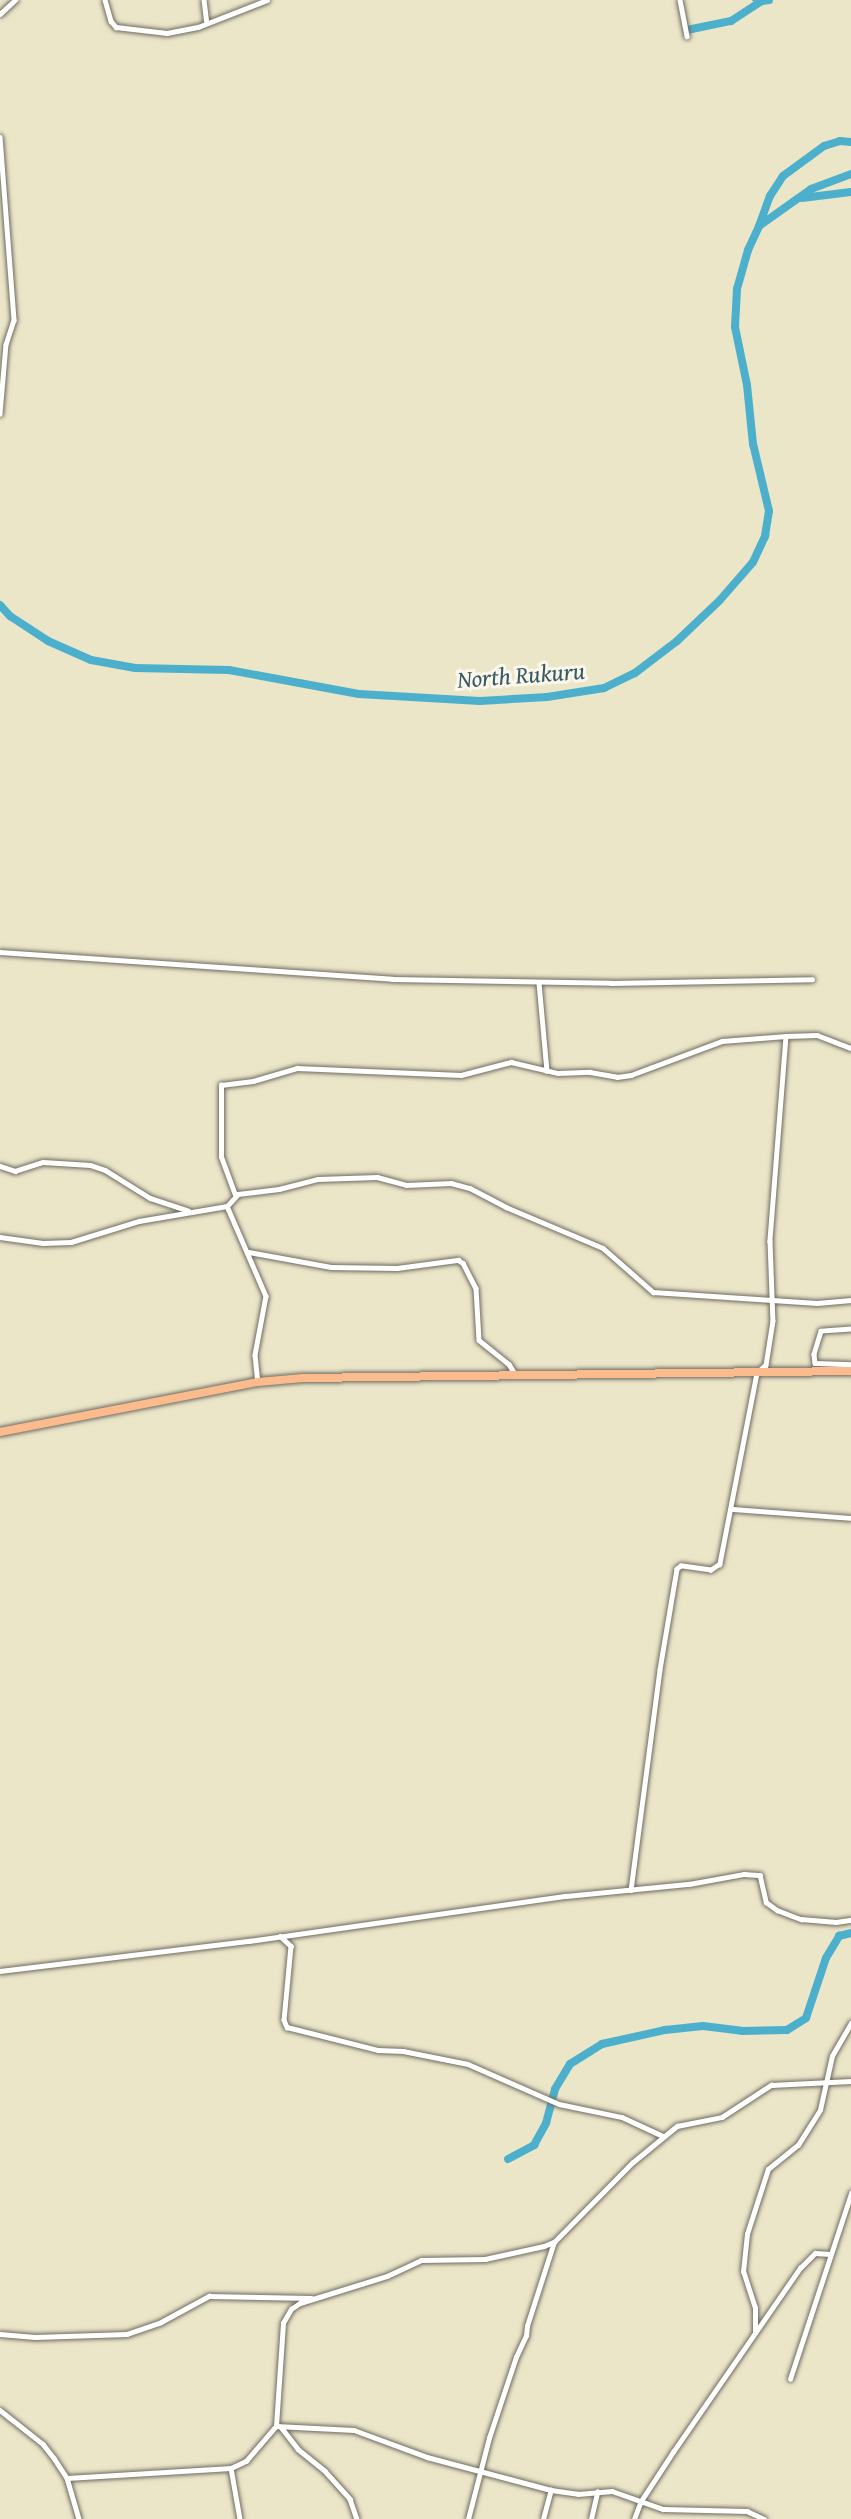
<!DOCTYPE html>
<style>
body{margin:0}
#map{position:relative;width:851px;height:2519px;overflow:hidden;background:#ece6c9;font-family:"Gentium Book Plus",serif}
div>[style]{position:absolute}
.stream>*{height:2px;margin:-1px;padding:0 1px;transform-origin:1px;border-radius:1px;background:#4cb0cc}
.river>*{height:8px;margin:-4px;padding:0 4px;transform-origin:4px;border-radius:4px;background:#4cb0cc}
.roads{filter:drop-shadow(0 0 2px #6f6c62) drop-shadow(0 0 2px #6f6c62)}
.street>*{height:4.5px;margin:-2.25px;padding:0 2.25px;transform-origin:2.25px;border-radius:2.25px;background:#fff}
.primary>*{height:8px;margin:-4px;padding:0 4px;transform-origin:4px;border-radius:4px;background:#fbbb8c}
span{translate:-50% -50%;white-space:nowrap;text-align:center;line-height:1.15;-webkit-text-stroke:6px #fbf7ec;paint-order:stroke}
.water-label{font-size:24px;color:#375a63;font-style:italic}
</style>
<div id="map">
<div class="stream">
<div style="left:753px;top:0;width:6px;rotate:31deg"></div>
</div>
<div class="river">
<div style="left:687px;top:30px;width:45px;rotate:-11.6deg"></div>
<div style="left:731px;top:21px;width:37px;rotate:-33deg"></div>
<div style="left:762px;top:1px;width:7px;rotate:-8deg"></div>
<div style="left:802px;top:198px;width:49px;rotate:-7deg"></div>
<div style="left:759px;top:226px;width:32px;rotate:-70deg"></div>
<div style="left:770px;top:196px;width:24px;rotate:-57deg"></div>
<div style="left:783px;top:176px;width:51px;rotate:-36.2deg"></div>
<div style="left:824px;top:146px;width:17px;rotate:-17deg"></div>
<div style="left:840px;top:141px;width:11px;rotate:5deg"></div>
<div style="left:0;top:605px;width:15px;rotate:48deg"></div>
<div style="left:10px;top:616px;width:45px;rotate:33.3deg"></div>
<div style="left:48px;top:641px;width:47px;rotate:23.8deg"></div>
<div style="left:91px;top:660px;width:45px;rotate:10.3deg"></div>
<div style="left:135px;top:668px;width:94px;rotate:1.2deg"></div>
<div style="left:229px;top:670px;width:132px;rotate:10.5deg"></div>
<div style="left:359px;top:694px;width:121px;rotate:3.3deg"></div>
<div style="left:480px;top:701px;width:67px;rotate:-3.4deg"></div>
<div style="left:547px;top:697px;width:58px;rotate:-9deg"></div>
<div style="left:604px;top:688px;width:34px;rotate:-26deg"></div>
<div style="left:635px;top:673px;width:53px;rotate:-37.3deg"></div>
<div style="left:677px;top:641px;width:59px;rotate:-43.6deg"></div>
<div style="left:720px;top:600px;width:50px;rotate:-49deg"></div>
<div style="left:753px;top:562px;width:29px;rotate:-65deg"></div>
<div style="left:765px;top:536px;width:25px;rotate:-81deg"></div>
<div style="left:769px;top:511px;width:69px;rotate:-103.4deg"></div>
<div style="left:753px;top:444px;width:59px;rotate:-95.8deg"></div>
<div style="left:747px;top:385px;width:59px;rotate:-101.7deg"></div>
<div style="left:735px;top:327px;width:38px;rotate:-87deg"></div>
<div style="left:737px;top:289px;width:41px;rotate:-74.2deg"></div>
<div style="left:748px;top:250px;width:26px;rotate:-65deg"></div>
<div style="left:759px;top:226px;width:64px;rotate:-35.4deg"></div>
<div style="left:811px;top:189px;width:43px;rotate:-20.6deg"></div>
<div style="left:508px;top:2159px;width:30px;rotate:-28deg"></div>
<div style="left:534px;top:2145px;width:25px;rotate:-61deg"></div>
<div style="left:546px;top:2123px;width:35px;rotate:-75deg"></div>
<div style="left:555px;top:2089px;width:29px;rotate:-59deg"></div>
<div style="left:570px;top:2064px;width:38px;rotate:-32deg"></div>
<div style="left:602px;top:2044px;width:65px;rotate:-12.5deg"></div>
<div style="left:665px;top:2030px;width:38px;rotate:-6deg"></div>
<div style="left:703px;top:2026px;width:39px;rotate:7deg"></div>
<div style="left:742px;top:2031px;width:45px;rotate:-1.3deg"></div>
<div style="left:787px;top:2030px;width:22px;rotate:-32deg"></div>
<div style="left:806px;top:2018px;width:63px;rotate:-71.6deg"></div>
<div style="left:826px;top:1958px;width:26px;rotate:-59deg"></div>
<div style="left:839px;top:1936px;width:12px;rotate:-14deg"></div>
</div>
<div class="roads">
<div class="street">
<div style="left:105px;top:0;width:22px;rotate:74deg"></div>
<div style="left:111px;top:21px;width:8px;rotate:50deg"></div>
<div style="left:116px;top:27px;width:51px;rotate:6.7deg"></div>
<div style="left:167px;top:33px;width:32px;rotate:-11deg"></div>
<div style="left:198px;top:27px;width:74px;rotate:-21.4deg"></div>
<div style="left:204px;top:0;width:23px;rotate:83deg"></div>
<div style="left:680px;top:0;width:37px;rotate:79deg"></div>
<div style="left:0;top:14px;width:21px;rotate:-43deg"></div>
<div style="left:0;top:137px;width:184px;rotate:85.6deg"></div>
<div style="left:14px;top:320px;width:25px;rotate:108deg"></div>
<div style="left:6px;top:344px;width:70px;rotate:94.9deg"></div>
<div style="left:0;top:952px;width:393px;rotate:3.9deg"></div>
<div style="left:392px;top:979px;width:219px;rotate:1deg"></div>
<div style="left:611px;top:983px;width:201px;rotate:-1.1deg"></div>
<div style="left:539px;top:983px;width:88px;rotate:84.8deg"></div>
<div style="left:786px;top:1036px;width:31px;rotate:-2deg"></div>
<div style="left:817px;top:1035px;width:36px;rotate:21deg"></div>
<div style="left:0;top:1166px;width:16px;rotate:18deg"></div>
<div style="left:15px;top:1171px;width:29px;rotate:-18deg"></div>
<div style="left:43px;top:1162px;width:47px;rotate:3.7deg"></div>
<div style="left:90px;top:1165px;width:16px;rotate:18deg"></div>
<div style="left:105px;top:1170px;width:53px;rotate:31.9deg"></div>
<div style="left:150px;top:1198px;width:40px;rotate:18deg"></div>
<div style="left:235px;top:1195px;width:40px;rotate:-110.2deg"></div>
<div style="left:221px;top:1157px;width:72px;rotate:-90deg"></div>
<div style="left:221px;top:1085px;width:32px;rotate:-7deg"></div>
<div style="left:253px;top:1081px;width:46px;rotate:-16.5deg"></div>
<div style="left:297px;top:1068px;width:164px;rotate:2.4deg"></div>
<div style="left:461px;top:1075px;width:52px;rotate:-14.6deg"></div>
<div style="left:511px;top:1062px;width:48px;rotate:13.2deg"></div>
<div style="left:558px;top:1073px;width:32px;rotate:-2deg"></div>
<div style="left:590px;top:1072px;width:27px;rotate:10deg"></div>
<div style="left:617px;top:1077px;width:14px;rotate:-8deg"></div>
<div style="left:631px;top:1075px;width:97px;rotate:-20.5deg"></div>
<div style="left:722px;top:1041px;width:64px;rotate:-4.5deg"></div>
<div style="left:786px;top:1036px;width:206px;rotate:94.5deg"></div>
<div style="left:770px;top:1241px;width:80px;rotate:87.9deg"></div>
<div style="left:773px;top:1321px;width:45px;rotate:99deg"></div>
<div style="left:766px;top:1365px;width:12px;rotate:138deg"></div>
<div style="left:757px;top:1373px;width:195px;rotate:101deg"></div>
<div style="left:720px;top:1564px;width:11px;rotate:146deg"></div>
<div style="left:711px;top:1570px;width:30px;rotate:-172deg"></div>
<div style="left:681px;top:1566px;width:5px;rotate:143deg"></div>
<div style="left:677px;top:1569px;width:102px;rotate:99.6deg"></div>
<div style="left:660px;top:1670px;width:222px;rotate:97.5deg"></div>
<div style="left:227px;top:1206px;width:98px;rotate:66.6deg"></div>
<div style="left:266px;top:1296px;width:60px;rotate:100.6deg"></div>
<div style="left:255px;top:1355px;width:27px;rotate:84deg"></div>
<div style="left:0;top:1237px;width:43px;rotate:7.9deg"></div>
<div style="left:43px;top:1243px;width:28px;rotate:-2deg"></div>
<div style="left:71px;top:1242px;width:71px;rotate:-17.2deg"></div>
<div style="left:139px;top:1221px;width:89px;rotate:-9.7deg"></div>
<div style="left:227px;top:1206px;width:16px;rotate:-47deg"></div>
<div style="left:238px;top:1194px;width:41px;rotate:-7deg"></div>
<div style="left:279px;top:1189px;width:40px;rotate:-14.4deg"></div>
<div style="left:318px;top:1179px;width:59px;rotate:-1.9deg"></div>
<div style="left:377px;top:1177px;width:30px;rotate:15deg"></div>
<div style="left:406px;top:1185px;width:45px;rotate:-2.5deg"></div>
<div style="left:451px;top:1183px;width:20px;rotate:15deg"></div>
<div style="left:470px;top:1188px;width:41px;rotate:27.8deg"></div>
<div style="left:506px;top:1207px;width:105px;rotate:22.9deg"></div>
<div style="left:603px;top:1248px;width:67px;rotate:41.3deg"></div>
<div style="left:653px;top:1292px;width:164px;rotate:3.8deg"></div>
<div style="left:817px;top:1303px;width:34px;rotate:-5deg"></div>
<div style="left:249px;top:1252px;width:83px;rotate:10.4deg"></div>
<div style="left:331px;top:1267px;width:66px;rotate:0.9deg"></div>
<div style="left:397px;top:1268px;width:62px;rotate:-7.5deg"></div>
<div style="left:458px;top:1260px;width:6px;rotate:31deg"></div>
<div style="left:463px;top:1263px;width:28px;rotate:63deg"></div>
<div style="left:476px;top:1288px;width:52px;rotate:86.7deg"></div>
<div style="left:479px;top:1340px;width:38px;rotate:39deg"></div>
<div style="left:509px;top:1364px;width:12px;rotate:59deg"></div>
<div style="left:851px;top:1329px;width:30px;rotate:176deg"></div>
<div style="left:821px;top:1331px;width:24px;rotate:107deg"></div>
<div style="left:814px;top:1354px;width:9px;rotate:84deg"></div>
<div style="left:815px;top:1363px;width:36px;rotate:2deg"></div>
<div style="left:732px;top:1509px;width:119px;rotate:4.3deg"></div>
<div style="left:280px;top:1936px;width:15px;rotate:42deg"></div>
<div style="left:291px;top:1946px;width:74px;rotate:95.4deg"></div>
<div style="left:284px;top:2020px;width:8px;rotate:67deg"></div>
<div style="left:287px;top:2027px;width:94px;rotate:14.2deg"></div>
<div style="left:378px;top:2050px;width:25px;rotate:2deg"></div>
<div style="left:403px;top:2051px;width:66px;rotate:11.3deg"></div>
<div style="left:468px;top:2064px;width:99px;rotate:23.7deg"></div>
<div style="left:559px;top:2104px;width:64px;rotate:11.7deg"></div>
<div style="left:622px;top:2117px;width:45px;rotate:24.9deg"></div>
<div style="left:0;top:1971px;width:251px;rotate:-6.9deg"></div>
<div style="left:249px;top:1941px;width:320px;rotate:-8.1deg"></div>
<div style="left:566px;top:1896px;width:124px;rotate:-5.6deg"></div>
<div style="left:689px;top:1884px;width:56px;rotate:-10.3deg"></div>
<div style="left:744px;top:1874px;width:16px;rotate:4deg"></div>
<div style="left:760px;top:1875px;width:28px;rotate:77deg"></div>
<div style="left:766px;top:1902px;width:14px;rotate:36deg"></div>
<div style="left:777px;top:1910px;width:26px;rotate:21deg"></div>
<div style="left:801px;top:1919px;width:35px;rotate:5deg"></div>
<div style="left:836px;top:1922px;width:15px;rotate:-8deg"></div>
<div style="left:755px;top:2333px;width:25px;rotate:-90deg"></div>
<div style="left:755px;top:2308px;width:38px;rotate:-108deg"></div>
<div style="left:743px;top:2272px;width:38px;rotate:-84deg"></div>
<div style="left:747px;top:2234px;width:68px;rotate:-72.1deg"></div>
<div style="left:768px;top:2169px;width:38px;rotate:-39deg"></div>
<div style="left:798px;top:2145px;width:41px;rotate:-57.8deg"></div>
<div style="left:820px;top:2110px;width:55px;rotate:-77.5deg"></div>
<div style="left:832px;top:2056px;width:38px;rotate:-60deg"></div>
<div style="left:0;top:2334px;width:35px;rotate:5deg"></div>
<div style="left:35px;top:2337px;width:92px;rotate:-1.9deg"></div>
<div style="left:127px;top:2334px;width:36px;rotate:-19deg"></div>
<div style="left:161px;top:2322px;width:55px;rotate:-28.4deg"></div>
<div style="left:209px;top:2296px;width:102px;rotate:1.1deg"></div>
<div style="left:790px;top:2379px;width:196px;rotate:-71.8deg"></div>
<div style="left:0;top:2410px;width:55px;rotate:38.3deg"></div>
<div style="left:43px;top:2444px;width:18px;rotate:52deg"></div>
<div style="left:54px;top:2458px;width:24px;rotate:57deg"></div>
<div style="left:67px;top:2478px;width:43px;rotate:73.7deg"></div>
<div style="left:276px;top:2426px;width:103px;rotate:-86.1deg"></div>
<div style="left:283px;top:2323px;width:16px;rotate:-60deg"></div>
<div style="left:291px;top:2309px;width:11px;rotate:-34deg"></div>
<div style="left:300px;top:2303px;width:91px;rotate:-17.2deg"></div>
<div style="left:387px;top:2276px;width:38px;rotate:-25deg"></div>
<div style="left:421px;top:2260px;width:64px;rotate:-0.9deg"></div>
<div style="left:485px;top:2259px;width:60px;rotate:-12.4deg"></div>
<div style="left:544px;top:2246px;width:11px;rotate:-22deg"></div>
<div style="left:554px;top:2242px;width:112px;rotate:-45.4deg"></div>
<div style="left:633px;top:2162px;width:57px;rotate:-39.3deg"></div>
<div style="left:677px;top:2126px;width:46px;rotate:-11.3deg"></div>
<div style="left:722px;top:2117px;width:59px;rotate:-33.1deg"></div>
<div style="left:771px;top:2085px;width:80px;rotate:-2.9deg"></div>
<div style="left:281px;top:2427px;width:28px;rotate:52deg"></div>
<div style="left:298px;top:2449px;width:35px;rotate:39deg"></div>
<div style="left:325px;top:2471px;width:38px;rotate:48deg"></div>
<div style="left:350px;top:2499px;width:21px;rotate:71deg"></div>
<div style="left:231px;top:2468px;width:52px;rotate:80deg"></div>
<div style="left:67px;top:2478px;width:164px;rotate:-3.5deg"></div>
<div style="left:231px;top:2468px;width:17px;rotate:-25deg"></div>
<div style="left:246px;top:2461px;width:46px;rotate:-49.4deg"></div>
<div style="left:276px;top:2426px;width:78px;rotate:2.9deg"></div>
<div style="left:354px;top:2430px;width:78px;rotate:20.3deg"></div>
<div style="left:427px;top:2457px;width:128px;rotate:14.9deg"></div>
<div style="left:551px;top:2490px;width:27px;rotate:8deg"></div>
<div style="left:578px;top:2494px;width:34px;rotate:-5deg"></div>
<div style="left:612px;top:2491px;width:54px;rotate:19.4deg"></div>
<div style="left:663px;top:2509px;width:84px;rotate:1.4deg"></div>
<div style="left:747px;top:2511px;width:19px;rotate:25deg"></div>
<div style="left:468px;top:2519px;width:84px;rotate:-75.5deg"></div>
<div style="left:489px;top:2438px;width:85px;rotate:-71.6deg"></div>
<div style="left:516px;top:2357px;width:23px;rotate:-65deg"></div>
<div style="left:526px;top:2336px;width:10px;rotate:-84deg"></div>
<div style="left:527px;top:2326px;width:88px;rotate:-72.2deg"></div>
<div style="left:543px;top:2519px;width:30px;rotate:-75deg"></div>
<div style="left:591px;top:2519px;width:28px;rotate:-77deg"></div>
<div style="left:634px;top:2519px;width:19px;rotate:-69deg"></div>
<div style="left:641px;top:2501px;width:59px;rotate:-56.9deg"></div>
<div style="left:673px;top:2452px;width:224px;rotate:-55.4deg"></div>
<div style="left:800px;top:2268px;width:21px;rotate:-45deg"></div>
<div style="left:815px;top:2253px;width:15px;rotate:4deg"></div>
</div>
<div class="primary">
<div style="left:0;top:1432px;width:263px;rotate:-11deg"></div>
<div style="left:258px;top:1382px;width:45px;rotate:-5.1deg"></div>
<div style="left:303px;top:1378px;width:548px;rotate:-0.73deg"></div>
</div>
</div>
<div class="water-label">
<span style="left:521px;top:675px;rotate:-4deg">North Rukuru</span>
</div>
</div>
